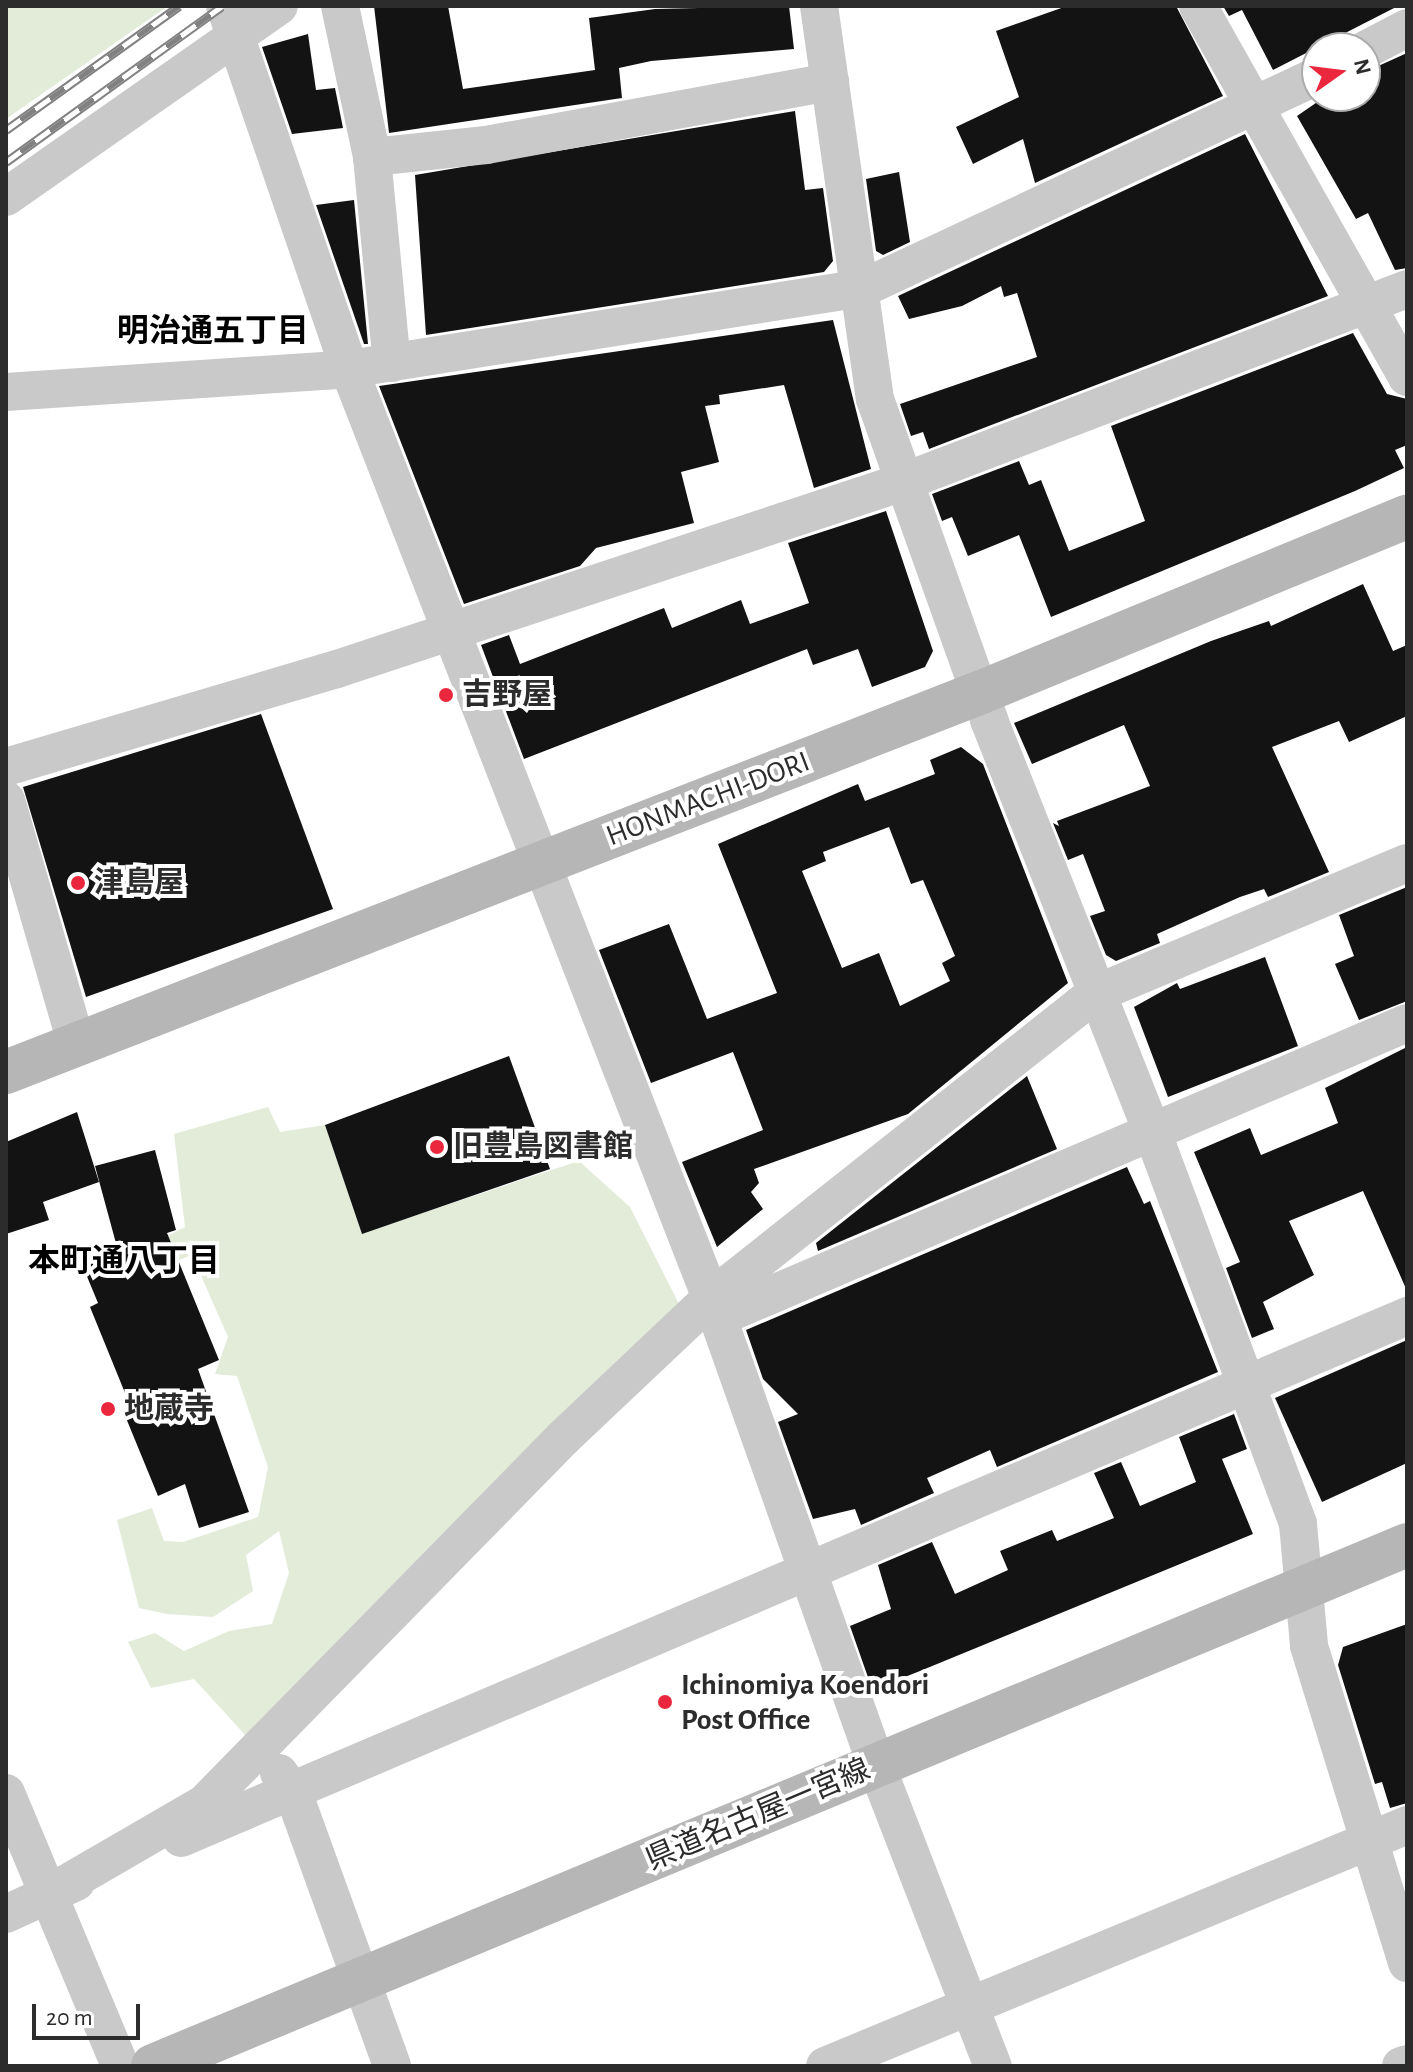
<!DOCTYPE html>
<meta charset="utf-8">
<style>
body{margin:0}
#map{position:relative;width:1413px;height:2072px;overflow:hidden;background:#fff;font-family:"Alegreya Sans","Noto Sans JP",sans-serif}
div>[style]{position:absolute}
.green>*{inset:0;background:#e3ebd9}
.building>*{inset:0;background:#131313}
.street>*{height:38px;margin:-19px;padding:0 19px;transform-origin:19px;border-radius:19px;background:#c9c9c9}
.secondary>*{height:44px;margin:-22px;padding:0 22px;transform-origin:22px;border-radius:22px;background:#b6b6b6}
.rail>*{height:9px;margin-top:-4.5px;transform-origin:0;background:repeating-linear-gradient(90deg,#fff 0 18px,#818181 0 36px);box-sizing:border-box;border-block:2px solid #818181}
.dots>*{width:22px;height:22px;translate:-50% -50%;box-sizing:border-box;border:4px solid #fff;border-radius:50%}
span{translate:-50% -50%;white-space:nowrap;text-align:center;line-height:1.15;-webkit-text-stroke:8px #fff;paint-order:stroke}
.poi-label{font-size:30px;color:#2c2c2c;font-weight:700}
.left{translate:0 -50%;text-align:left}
.street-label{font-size:30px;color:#2c2c2c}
.neighbourhood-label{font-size:32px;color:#000;font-weight:700}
.frame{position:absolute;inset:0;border:8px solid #2c2c2c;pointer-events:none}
.north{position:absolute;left:1301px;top:32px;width:80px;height:80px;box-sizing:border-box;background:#fff;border:2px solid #ababab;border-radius:50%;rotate:76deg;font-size:22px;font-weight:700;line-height:32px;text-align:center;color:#2c2c2c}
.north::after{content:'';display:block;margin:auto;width:28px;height:36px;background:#eb273d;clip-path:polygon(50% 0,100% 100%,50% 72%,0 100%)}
.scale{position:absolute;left:32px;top:2004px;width:108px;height:36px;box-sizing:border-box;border:4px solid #2c2c2c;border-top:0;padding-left:10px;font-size:24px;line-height:28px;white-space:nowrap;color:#2c2c2c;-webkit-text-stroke:6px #fff;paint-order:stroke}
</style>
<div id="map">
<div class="green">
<div style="clip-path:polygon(6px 6px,168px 6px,6px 119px)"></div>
<div style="clip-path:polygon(268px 1107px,280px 1132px,325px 1125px,362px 1233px,579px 1161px,630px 1207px,679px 1304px,247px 1737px,194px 1679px,151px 1688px,128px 1642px,155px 1633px,184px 1651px,229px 1631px,272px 1624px,289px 1573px,279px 1531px,246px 1555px,253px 1591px,213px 1617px,167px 1614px,139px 1608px,117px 1520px,152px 1508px,164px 1541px,183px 1542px,258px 1517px,268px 1467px,237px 1376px,215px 1374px,228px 1337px,192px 1255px,138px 1275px,134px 1253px,185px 1227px,174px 1134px)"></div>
</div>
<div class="building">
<div style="clip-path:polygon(374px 6px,448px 6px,463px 89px,595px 70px,589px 18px,655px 9px,789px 6px,794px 49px,651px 61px,619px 68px,622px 98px,389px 133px)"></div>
<div style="clip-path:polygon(1067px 6px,1176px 6px,1223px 96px,1035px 183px,1023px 139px,973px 164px,956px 127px,1019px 97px,996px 31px)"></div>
<div style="clip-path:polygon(1223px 6px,1398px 6px,1273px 70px,1242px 10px,1229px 16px)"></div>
<div style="clip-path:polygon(308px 34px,316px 90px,335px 88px,343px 128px,292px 134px,262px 47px)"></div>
<div style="clip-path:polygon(1407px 53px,1407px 268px,1395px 270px,1368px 213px,1356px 219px,1297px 116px,1326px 96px,1365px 96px,1365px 72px)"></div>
<div style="clip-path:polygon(795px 111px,805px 190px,823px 188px,833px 261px,824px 272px,426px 335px,415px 175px)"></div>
<div style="clip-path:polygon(1245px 134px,1328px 296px,929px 449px,923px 432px,911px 436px,900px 404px,1037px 357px,1017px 293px,1004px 297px,1001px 286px,962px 306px,909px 319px,898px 296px)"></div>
<div style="clip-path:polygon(899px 172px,910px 242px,883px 255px,876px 251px,866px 179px)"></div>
<div style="clip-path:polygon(354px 200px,368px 344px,364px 344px,316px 205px)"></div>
<div style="clip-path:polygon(833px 320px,871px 469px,814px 488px,784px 385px,719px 395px,720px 404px,705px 406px,719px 462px,681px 472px,694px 523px,596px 548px,580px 566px,464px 604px,379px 386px)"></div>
<div style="clip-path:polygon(1353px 333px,1387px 394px,1407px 399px,1407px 445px,1395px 450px,1404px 468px,1355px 491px,1051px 617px,1019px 535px,968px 556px,952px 517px,942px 521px,932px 494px,1019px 461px,1029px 485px,1041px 480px,1069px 551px,1145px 521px,1111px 426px)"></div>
<div style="clip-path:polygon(886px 511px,933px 651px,925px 667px,872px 687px,858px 649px,813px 665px,807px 649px,524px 759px,481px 645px,509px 635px,520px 664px,664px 608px,672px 628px,741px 600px,750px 624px,809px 603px,788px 543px)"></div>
<div style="clip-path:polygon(1363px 584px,1393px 651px,1407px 645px,1407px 716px,1349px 742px,1339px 721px,1272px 747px,1329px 872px,1268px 897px,1264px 889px,1240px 897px,1157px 934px,1160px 943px,1116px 961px,1106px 955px,1090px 916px,1105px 911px,1083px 854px,1068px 860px,1053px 823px,1059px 826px,1057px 821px,1150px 786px,1124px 725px,1032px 764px,1014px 723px,1211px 641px,1269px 621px,1271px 626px)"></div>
<div style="clip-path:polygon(261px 714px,333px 909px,86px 997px,23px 787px)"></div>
<div style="clip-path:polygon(evenodd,961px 747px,983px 764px,1068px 983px,908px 1114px,754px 1169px,759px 1183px,751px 1192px,763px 1209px,717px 1247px,682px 1162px,763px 1130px,733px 1052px,651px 1083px,599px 950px,669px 924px,707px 1019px,777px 993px,718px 844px,858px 784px,865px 801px,935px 774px,930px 760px,961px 747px,889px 827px,911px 884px,923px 880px,955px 956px,942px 963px,950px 981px,900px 1006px,879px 953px,842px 968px,802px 871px,826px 861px,823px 852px,889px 827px)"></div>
<div style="clip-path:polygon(1407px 887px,1407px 1001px,1359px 1020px,1335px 964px,1354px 956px,1339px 915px)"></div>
<div style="clip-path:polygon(1265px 957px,1298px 1046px,1168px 1097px,1134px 1007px,1177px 983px,1180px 989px)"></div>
<div style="clip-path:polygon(1407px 1047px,1407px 1291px,1363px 1191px,1289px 1221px,1314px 1275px,1263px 1302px,1274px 1329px,1252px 1338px,1226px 1268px,1240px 1262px,1194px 1152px,1250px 1128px,1261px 1155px,1338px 1123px,1325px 1088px)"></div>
<div style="clip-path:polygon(509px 1056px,550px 1169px,362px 1234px,325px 1125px)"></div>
<div style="clip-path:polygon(1027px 1076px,1057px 1149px,818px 1251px,816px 1243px)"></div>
<div style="clip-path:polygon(77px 1112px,99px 1182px,43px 1202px,49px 1220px,6px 1234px,6px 1142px)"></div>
<div style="clip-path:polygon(155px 1150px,176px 1230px,167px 1233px,219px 1360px,198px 1369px,249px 1512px,199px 1528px,185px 1484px,158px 1496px,126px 1418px,134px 1415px,90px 1307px,98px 1303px,81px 1262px,117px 1247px,95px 1166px)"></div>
<div style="clip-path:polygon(1127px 1167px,1144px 1204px,1150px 1201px,1218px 1372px,997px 1467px,990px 1450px,927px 1478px,934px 1493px,861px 1525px,855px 1509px,813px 1519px,778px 1422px,798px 1414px,763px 1379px,746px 1330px)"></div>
<div style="clip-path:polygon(1407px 1340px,1407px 1463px,1322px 1502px,1275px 1398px)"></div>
<div style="clip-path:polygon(1234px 1414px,1247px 1449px,1222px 1459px,1253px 1534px,920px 1671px,882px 1686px,870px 1683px,850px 1626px,891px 1609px,878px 1565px,932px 1542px,955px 1594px,1008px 1570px,1000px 1551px,1052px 1530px,1057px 1541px,1114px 1518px,1094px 1473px,1121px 1462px,1140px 1506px,1196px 1482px,1179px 1437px)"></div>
<div style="clip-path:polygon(1407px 1624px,1407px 1803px,1390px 1808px,1382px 1782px,1375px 1784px,1338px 1665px,1343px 1647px)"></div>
</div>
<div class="street">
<div style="left:225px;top:6px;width:384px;rotate:71.1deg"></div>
<div style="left:349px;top:369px;width:997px;rotate:68.71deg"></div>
<div style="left:711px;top:1298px;width:495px;rotate:70.5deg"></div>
<div style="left:876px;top:1765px;width:323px;rotate:68.8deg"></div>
<div style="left:340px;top:6px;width:154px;rotate:78deg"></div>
<div style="left:372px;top:157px;width:207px;rotate:84.5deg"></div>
<div style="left:819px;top:6px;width:397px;rotate:81.9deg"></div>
<div style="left:875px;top:399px;width:341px;rotate:70.4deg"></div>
<div style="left:989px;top:720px;width:442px;rotate:68.4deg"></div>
<div style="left:1152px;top:1131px;width:419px;rotate:69.6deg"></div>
<div style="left:1298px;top:1524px;width:122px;rotate:84.8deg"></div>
<div style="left:1309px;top:1646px;width:332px;rotate:72.8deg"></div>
<div style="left:1198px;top:6px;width:426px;rotate:60.6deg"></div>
<div style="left:1365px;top:50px;width:47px;rotate:-27.6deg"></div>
<div style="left:372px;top:157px;width:115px;rotate:-6deg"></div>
<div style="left:486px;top:145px;width:350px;rotate:-10.4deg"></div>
<div style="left:6px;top:197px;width:333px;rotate:-35deg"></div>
<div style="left:6px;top:392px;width:344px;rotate:-3.8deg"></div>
<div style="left:349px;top:369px;width:520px;rotate:-8.96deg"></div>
<div style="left:863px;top:288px;width:501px;rotate:-25.03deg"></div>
<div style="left:6px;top:767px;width:345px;rotate:-16.5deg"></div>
<div style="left:337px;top:669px;width:596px;rotate:-18.28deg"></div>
<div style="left:903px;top:482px;width:540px;rotate:-20.95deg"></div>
<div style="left:6px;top:800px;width:253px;rotate:73.9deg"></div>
<div style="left:717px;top:1318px;width:750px;rotate:-23.15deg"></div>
<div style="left:279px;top:1773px;width:24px;rotate:54deg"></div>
<div style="left:293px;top:1792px;width:291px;rotate:70.1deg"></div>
<div style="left:6px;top:1793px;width:296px;rotate:67.3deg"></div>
<div style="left:181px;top:1838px;width:1333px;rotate:-23.06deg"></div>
<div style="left:52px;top:1892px;width:176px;rotate:-30.1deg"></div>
<div style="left:204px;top:1804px;width:513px;rotate:-45.55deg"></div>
<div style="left:563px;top:1438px;width:204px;rotate:-43.4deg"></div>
<div style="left:711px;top:1298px;width:490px;rotate:-38.4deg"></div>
<div style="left:1095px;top:994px;width:338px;rotate:-22.8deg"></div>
<div style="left:6px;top:1914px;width:77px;rotate:-24.6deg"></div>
<div style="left:825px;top:2066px;width:630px;rotate:-22.49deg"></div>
<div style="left:1401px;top:2066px;width:6px;rotate:-18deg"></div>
</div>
<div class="secondary">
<div style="left:6px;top:1072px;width:1044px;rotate:-21.28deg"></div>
<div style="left:979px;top:693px;width:463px;rotate:-22.4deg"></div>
<div style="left:153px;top:2066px;width:1358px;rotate:-22.56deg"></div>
</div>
<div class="rail">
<div style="left:6px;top:130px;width:213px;rotate:-35.6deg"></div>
<div style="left:6px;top:162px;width:266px;rotate:-35.8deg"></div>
</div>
<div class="dots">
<div style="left:446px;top:695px;background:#eb273d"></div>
<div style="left:78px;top:883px;background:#eb273d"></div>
<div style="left:437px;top:1147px;background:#eb273d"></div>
<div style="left:108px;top:1409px;background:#eb273d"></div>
<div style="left:665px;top:1702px;background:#eb273d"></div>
</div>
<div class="poi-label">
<span class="left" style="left:462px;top:695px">吉野屋</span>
<span class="left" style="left:94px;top:883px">津島屋</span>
<span class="left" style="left:453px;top:1147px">旧豊島図書館</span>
<span class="left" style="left:124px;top:1409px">地蔵寺</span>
<span class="left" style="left:681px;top:1702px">Ichinomiya Koendori<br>Post Office</span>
</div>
<div class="street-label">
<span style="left:708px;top:799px;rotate:-21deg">HONMACHI-DORI</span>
<span style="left:758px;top:1815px;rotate:-23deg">県道名古屋一宮線</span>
</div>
<div class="neighbourhood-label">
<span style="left:213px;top:331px">明治通五丁目</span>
<span style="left:124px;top:1261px">本町通八丁目</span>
</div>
<div class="frame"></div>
<div class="north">N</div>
<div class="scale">20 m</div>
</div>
